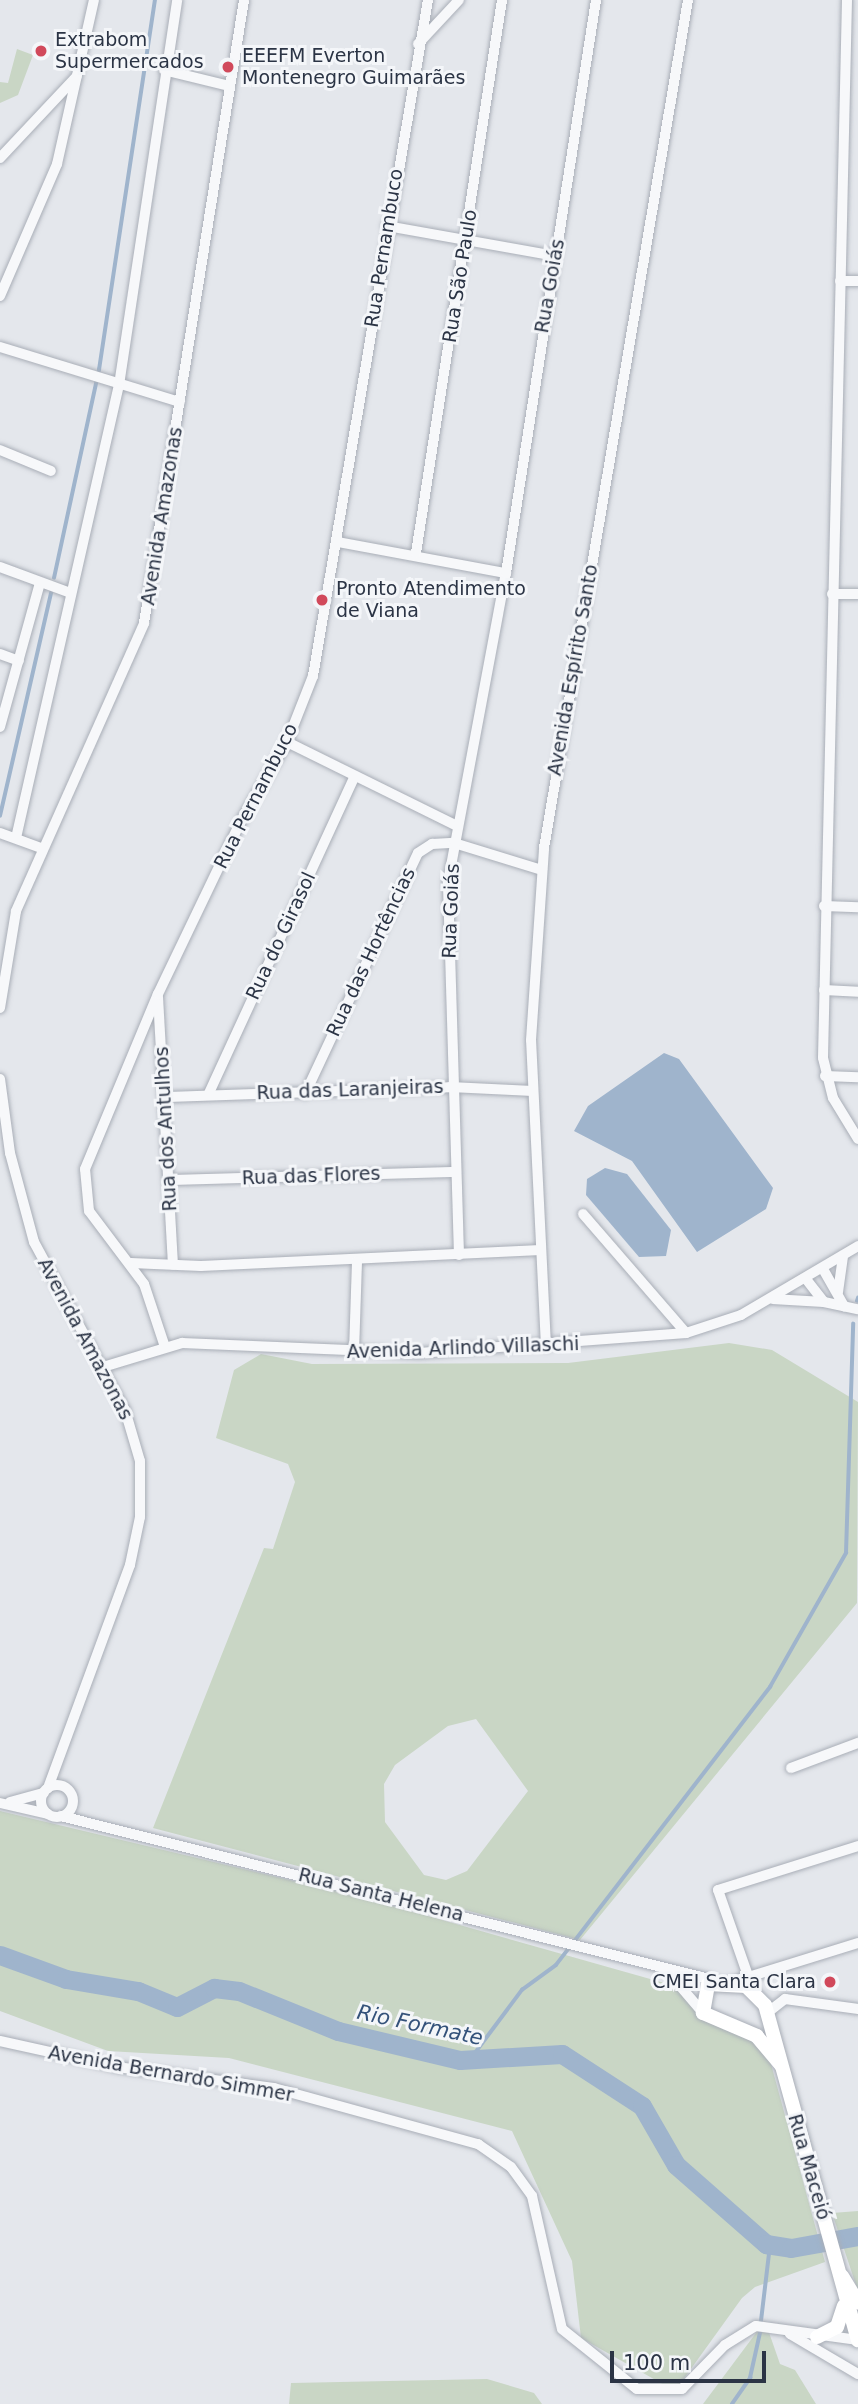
<!DOCTYPE html>
<meta charset="utf-8">
<style>
body{margin:0}
#map{position:relative;width:858px;height:2404px;overflow:hidden;background:#e4e7ec;font-family:"DejaVu Sans",sans-serif}
div>[style]{position:absolute}
.green>*{inset:0;background:#c9d6c5}
.water>*{inset:0;background:#9fb4cc}
.stream>*{height:3.5px;margin:-1.75px;padding:0 1.75px;transform-origin:1.75px;border-radius:1.75px;background:#9fb4cc}
.river>*{height:19px;margin:-9.5px;padding:0 9.5px;transform-origin:9.5px;border-radius:9.5px;background:#9fb4cc}
.roads{filter:drop-shadow(0 0 2px #a9aeb7) drop-shadow(0 0 2px #a9aeb7)}
.minor>*{height:10px;margin:-5px;padding:0 5px;transform-origin:5px;border-radius:5px;background:#f7f8fa}
.minor>.ring{margin:-5px;padding:0;box-sizing:content-box;background:none;border:10px solid #f7f8fa;border-radius:50%}
.major>*{height:14px;margin:-7px;padding:0 7px;transform-origin:7px;border-radius:7px;background:#fff}
.dots>*{width:19px;height:19px;translate:-50% -50%;box-sizing:border-box;border:4px solid #f4f6f9;border-radius:50%}
span{translate:-50% -50%;white-space:nowrap;text-align:center;line-height:1.15;-webkit-text-stroke:6px #f4f6f9;paint-order:stroke}
.poi-label{font-size:19px;color:#2b3445}
.left{translate:0 -50%;text-align:left}
.right{translate:-100% -50%;text-align:right}
.street-label{font-size:19px;color:#2b3445}
.water-label{font-size:21px;color:#34527a;font-style:italic}
.scale{position:absolute;left:610px;top:2351px;width:156px;height:32px;box-sizing:border-box;border:4px solid #2b3445;border-top:0;padding-left:9px;font-size:21px;line-height:24px;white-space:nowrap;color:#2b3445;-webkit-text-stroke:5px #f4f6f9;paint-order:stroke}
</style>
<div id="map">
<div class="green">
<div style="clip-path:polygon(17px 49px,33px 55px,18px 95px,0 103px,0 82px,8px 83px)"></div>
<div style="clip-path:polygon(evenodd,729px 1343px,772px 1350px,858px 1402px,857px 1603px,580px 1940px,153px 1828px,264px 1548px,273px 1549px,295px 1482px,288px 1464px,216px 1438px,234px 1370px,261px 1354px,312px 1364px,568px 1363px,729px 1343px,476px 1719px,528px 1791px,467px 1871px,446px 1880px,424px 1875px,385px 1822px,384px 1784px,395px 1765px,448px 1726px,476px 1719px)"></div>
<div style="clip-path:polygon(0 1811px,361px 1897px,682px 1988px,701px 2019px,747px 2033px,768px 2053px,825px 2262px,755px 2287px,742px 2298px,675px 2391px,581px 2338px,572px 2261px,512px 2131px,229px 2058px,108px 2051px,0 2011px)"></div>
<div style="clip-path:polygon(858px 2211px,858px 2291px,832px 2213px)"></div>
<div style="clip-path:polygon(765px 2321px,780px 2364px,795px 2370px,816px 2404px,703px 2404px)"></div>
<div style="clip-path:polygon(487px 2379px,534px 2393px,542px 2404px,289px 2404px,291px 2383px)"></div>
</div>
<div class="water">
<div style="clip-path:polygon(664px 1053px,679px 1059px,773px 1188px,766px 1209px,697px 1252px,632px 1161px,574px 1131px,588px 1106px)"></div>
<div style="clip-path:polygon(605px 1168px,627px 1174px,671px 1230px,666px 1256px,639px 1257px,586px 1195px,587px 1179px)"></div>
</div>
<div class="stream">
<div style="left:54px;top:578px;width:213px;rotate:-77.8deg"></div>
<div style="left:99px;top:370px;width:374px;rotate:-81.4deg"></div>
<div style="left:0;top:816px;width:229px;rotate:-77.1deg"></div>
<div style="left:857px;top:1301px;width:3px;rotate:-72deg"></div>
<div style="left:469px;top:2061px;width:89px;rotate:-53.3deg"></div>
<div style="left:522px;top:1990px;width:42px;rotate:-36.3deg"></div>
<div style="left:556px;top:1965px;width:351px;rotate:-52.4deg"></div>
<div style="left:770px;top:1687px;width:154px;rotate:-60.4deg"></div>
<div style="left:846px;top:1553px;width:229px;rotate:-88.2deg"></div>
<div style="left:761px;top:2321px;width:76px;rotate:-83.2deg"></div>
<div style="left:732px;top:2404px;width:32px;rotate:-55deg"></div>
<div style="left:750px;top:2378px;width:46px;rotate:-77.5deg"></div>
</div>
<div class="river">
<div style="left:0;top:1955px;width:70px;rotate:20deg"></div>
<div style="left:66px;top:1979px;width:73px;rotate:9.5deg"></div>
<div style="left:138px;top:1991px;width:42px;rotate:22.3deg"></div>
<div style="left:177px;top:2007px;width:42px;rotate:-27.2deg"></div>
<div style="left:214px;top:1988px;width:25px;rotate:7deg"></div>
<div style="left:239px;top:1991px;width:107px;rotate:22deg"></div>
<div style="left:338px;top:2031px;width:125px;rotate:13.4deg"></div>
<div style="left:460px;top:2060px;width:102px;rotate:-3.4deg"></div>
<div style="left:562px;top:2054px;width:95px;rotate:33deg"></div>
<div style="left:642px;top:2106px;width:68px;rotate:60deg"></div>
<div style="left:676px;top:2165px;width:120px;rotate:41.3deg"></div>
<div style="left:766px;top:2244px;width:25px;rotate:9deg"></div>
<div style="left:791px;top:2248px;width:68px;rotate:-10.2deg"></div>
</div>
<div class="roads">
<div class="minor">
<div style="left:847px;top:0;width:1058px;rotate:91.3deg"></div>
<div style="left:823px;top:1058px;width:41px;rotate:76deg"></div>
<div style="left:833px;top:1098px;width:48px;rotate:58.6deg"></div>
<div style="left:418px;top:44px;width:60px;rotate:-47deg"></div>
<div style="left:164px;top:70px;width:67px;rotate:13.8deg"></div>
<div style="left:0;top:158px;width:112px;rotate:-46.8deg"></div>
<div style="left:387px;top:226px;width:171px;rotate:10.1deg"></div>
<div style="left:840px;top:281px;width:18px"></div>
<div style="left:0;top:296px;width:144px;rotate:-66.6deg"></div>
<div style="left:57px;top:164px;width:168px;rotate:-77.3deg"></div>
<div style="left:0;top:347px;width:188px;rotate:17deg"></div>
<div style="left:0;top:450px;width:55px;rotate:22.4deg"></div>
<div style="left:338px;top:542px;width:171px;rotate:10.5deg"></div>
<div style="left:416px;top:553px;width:560px;rotate:-81.16deg"></div>
<div style="left:0;top:567px;width:72px;rotate:20.2deg"></div>
<div style="left:832px;top:594px;width:26px"></div>
<div style="left:0;top:654px;width:20px;rotate:20deg"></div>
<div style="left:0;top:727px;width:149px;rotate:-74.5deg"></div>
<div style="left:287px;top:742px;width:187px;rotate:26.3deg"></div>
<div style="left:0;top:833px;width:44px;rotate:20.1deg"></div>
<div style="left:16px;top:838px;width:465px;rotate:-77.2deg"></div>
<div style="left:119px;top:385px;width:389px;rotate:-81.4deg"></div>
<div style="left:824px;top:906px;width:34px;rotate:2deg"></div>
<div style="left:824px;top:990px;width:34px;rotate:3deg"></div>
<div style="left:158px;top:997px;width:268px;rotate:86.8deg"></div>
<div style="left:0;top:1008px;width:98px;rotate:-80.6deg"></div>
<div style="left:16px;top:911px;width:315px;rotate:-66deg"></div>
<div style="left:144px;top:623px;width:631px;rotate:-80.88deg"></div>
<div style="left:825px;top:1076px;width:33px;rotate:2deg"></div>
<div style="left:0;top:1079px;width:75px;rotate:82.3deg"></div>
<div style="left:10px;top:1153px;width:92px;rotate:74.9deg"></div>
<div style="left:34px;top:1242px;width:191px;rotate:61.6deg"></div>
<div style="left:125px;top:1410px;width:53px;rotate:73.6deg"></div>
<div style="left:140px;top:1461px;width:56px;rotate:90deg"></div>
<div style="left:140px;top:1517px;width:49px;rotate:101.8deg"></div>
<div style="left:130px;top:1565px;width:238px;rotate:110.2deg"></div>
<div style="left:209px;top:1093px;width:347px;rotate:-65.3deg"></div>
<div style="left:305px;top:1094px;width:266px;rotate:-64.9deg"></div>
<div style="left:418px;top:853px;width:17px;rotate:-33deg"></div>
<div style="left:432px;top:844px;width:22px;rotate:-3deg"></div>
<div style="left:454px;top:843px;width:92px;rotate:17.1deg"></div>
<div style="left:168px;top:1097px;width:282px;rotate:-2deg"></div>
<div style="left:450px;top:1087px;width:83px;rotate:2.8deg"></div>
<div style="left:168px;top:1180px;width:287px;rotate:-1.6deg"></div>
<div style="left:583px;top:1214px;width:157px;rotate:49.1deg"></div>
<div style="left:459px;top:1255px;width:373px;rotate:-91.7deg"></div>
<div style="left:448px;top:882px;width:314px;rotate:-79.4deg"></div>
<div style="left:506px;top:573px;width:580px;rotate:-81.07deg"></div>
<div style="left:131px;top:1263px;width:70px;rotate:2.5deg"></div>
<div style="left:201px;top:1266px;width:340px;rotate:-2.7deg"></div>
<div style="left:823px;top:1269px;width:43px;rotate:60.4deg"></div>
<div style="left:806px;top:1279px;width:29px;rotate:52deg"></div>
<div style="left:824px;top:1302px;width:35px;rotate:12deg"></div>
<div style="left:838px;top:1292px;width:36px;rotate:-82deg"></div>
<div style="left:773px;top:1299px;width:50px;rotate:3.4deg"></div>
<div style="left:164px;top:1344px;width:63px;rotate:-108.4deg"></div>
<div style="left:144px;top:1284px;width:91px;rotate:-127deg"></div>
<div style="left:89px;top:1211px;width:42px;rotate:-95.4deg"></div>
<div style="left:85px;top:1169px;width:190px;rotate:-67.4deg"></div>
<div style="left:158px;top:994px;width:192px;rotate:-64.4deg"></div>
<div style="left:241px;top:821px;width:91px;rotate:-59.8deg"></div>
<div style="left:287px;top:742px;width:71px;rotate:-68.5deg"></div>
<div style="left:313px;top:676px;width:686px;rotate:-80.35deg"></div>
<div style="left:546px;top:1346px;width:306px;rotate:-92.8deg"></div>
<div style="left:531px;top:1040px;width:192px;rotate:-86.1deg"></div>
<div style="left:544px;top:848px;width:860px;rotate:-80.36deg"></div>
<div style="left:354px;top:1352px;width:91px;rotate:-88.1deg"></div>
<div style="left:103px;top:1367px;width:83px;rotate:-16.9deg"></div>
<div style="left:182px;top:1343px;width:237px;rotate:2.4deg"></div>
<div style="left:419px;top:1353px;width:268px;rotate:-4.3deg"></div>
<div style="left:686px;top:1333px;width:58px;rotate:-18.1deg"></div>
<div style="left:741px;top:1315px;width:136px;rotate:-30.5deg"></div>
<div style="left:791px;top:1768px;width:72px;rotate:-20.5deg"></div>
<div class="ring" style="left:41px;top:1785px;width:22px;height:22px"></div>
<div style="left:10px;top:1802px;width:35px;rotate:-15deg"></div>
<div style="left:0;top:1803px;width:49px;rotate:12.9deg"></div>
<div style="left:61px;top:1816px;width:672px;rotate:14.12deg"></div>
<div style="left:669px;top:1973px;width:52px;rotate:49.6deg"></div>
<div style="left:729px;top:1983px;width:135px;rotate:-17.2deg"></div>
<div style="left:753px;top:1990px;width:106px;rotate:-109.3deg"></div>
<div style="left:718px;top:1890px;width:147px;rotate:-17.4deg"></div>
<div style="left:767px;top:2013px;width:23px;rotate:-38deg"></div>
<div style="left:785px;top:1999px;width:74px;rotate:7.8deg"></div>
<div style="left:0;top:2041px;width:120px;rotate:12.5deg"></div>
<div style="left:117px;top:2067px;width:158px;rotate:7.6deg"></div>
<div style="left:274px;top:2088px;width:212px;rotate:15.4deg"></div>
<div style="left:478px;top:2144px;width:40px;rotate:34.9deg"></div>
<div style="left:511px;top:2167px;width:36px;rotate:54deg"></div>
<div style="left:532px;top:2196px;width:136px;rotate:77.3deg"></div>
<div style="left:562px;top:2329px;width:96px;rotate:38.7deg"></div>
<div style="left:637px;top:2389px;width:45px"></div>
<div style="left:682px;top:2389px;width:62px;rotate:-45.7deg"></div>
<div style="left:725px;top:2345px;width:36px;rotate:-32deg"></div>
<div style="left:756px;top:2326px;width:103px;rotate:7.8deg"></div>
<div style="left:790px;top:2334px;width:79px;rotate:30.5deg"></div>
</div>
<div class="major">
<div style="left:781px;top:2065px;width:38px;rotate:-130deg"></div>
<div style="left:757px;top:2036px;width:59px;rotate:-156.9deg"></div>
<div style="left:703px;top:2013px;width:29px;rotate:-80deg"></div>
<div style="left:708px;top:1984px;width:38px;rotate:3deg"></div>
<div style="left:746px;top:1986px;width:27px;rotate:45deg"></div>
<div style="left:765px;top:2005px;width:348px;rotate:74.5deg"></div>
<div style="left:842px;top:2276px;width:31px;rotate:59deg"></div>
<div style="left:817px;top:2337px;width:22px;rotate:-27deg"></div>
<div style="left:837px;top:2327px;width:22px;rotate:-72deg"></div>
</div>
</div>
<div class="dots">
<div style="left:41px;top:51px;background:#d1495b"></div>
<div style="left:228px;top:67px;background:#d1495b"></div>
<div style="left:322px;top:600px;background:#d1495b"></div>
<div style="left:830px;top:1982px;background:#d1495b"></div>
</div>
<div class="poi-label">
<span class="left" style="left:55px;top:51px">Extrabom<br>Supermercados</span>
<span class="left" style="left:242px;top:67px">EEEFM Everton<br>Montenegro Guimarães</span>
<span class="left" style="left:336px;top:600px">Pronto Atendimento<br>de Viana</span>
<span class="right" style="left:816px;top:1982px">CMEI Santa Clara</span>
</div>
<div class="street-label">
<span style="left:384px;top:248px;rotate:-81deg">Rua Pernambuco</span>
<span style="left:460px;top:276px;rotate:-81deg">Rua São Paulo</span>
<span style="left:550px;top:286px;rotate:-80deg">Rua Goiás</span>
<span style="left:162px;top:516px;rotate:-81deg">Avenida Amazonas</span>
<span style="left:573px;top:670px;rotate:-80deg">Avenida Espírito Santo</span>
<span style="left:256px;top:796px;rotate:-63deg">Rua Pernambuco</span>
<span style="left:451px;top:911px;rotate:-88deg">Rua Goiás</span>
<span style="left:281px;top:936px;rotate:-65deg">Rua do Girasol</span>
<span style="left:371px;top:952px;rotate:-65deg">Rua das Hortências</span>
<span style="left:350px;top:1090px;rotate:-2deg">Rua das Laranjeiras</span>
<span style="left:166px;top:1129px;rotate:-93deg">Rua dos Antulhos</span>
<span style="left:311px;top:1176px;rotate:-2deg">Rua das Flores</span>
<span style="left:85px;top:1339px;rotate:62deg">Avenida Amazonas</span>
<span style="left:463px;top:1348px;rotate:-2deg">Avenida Arlindo Villaschi</span>
<span style="left:381px;top:1895px;rotate:14deg">Rua Santa Helena</span>
<span style="left:171px;top:2074px;rotate:10deg">Avenida Bernardo Simmer</span>
<span style="left:809px;top:2167px;rotate:74deg">Rua Maceió</span>
</div>
<div class="water-label">
<span style="left:420px;top:2025px;rotate:12deg">Rio Formate</span>
</div>
<div class="scale">100 m</div>
</div>
